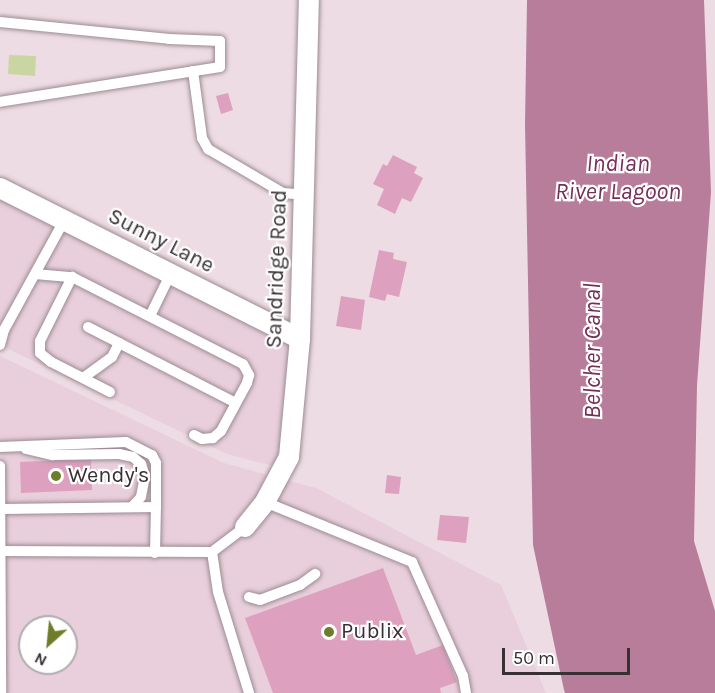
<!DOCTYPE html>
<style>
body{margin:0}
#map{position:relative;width:715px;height:693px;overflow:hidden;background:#eedce4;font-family:Karla,sans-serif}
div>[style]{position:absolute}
.built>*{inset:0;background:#e8cfdb}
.green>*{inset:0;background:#cad6a1}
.water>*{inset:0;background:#b87d9b}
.building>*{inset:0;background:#dda0be}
.roads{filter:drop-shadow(0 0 2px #9c8b93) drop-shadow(0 0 2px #9c8b93)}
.lane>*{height:10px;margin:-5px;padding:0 5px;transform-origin:5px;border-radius:5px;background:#fff}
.street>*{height:20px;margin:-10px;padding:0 10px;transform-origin:10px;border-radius:10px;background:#fff}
.dots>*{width:16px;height:16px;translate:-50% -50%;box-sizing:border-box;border:3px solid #fff;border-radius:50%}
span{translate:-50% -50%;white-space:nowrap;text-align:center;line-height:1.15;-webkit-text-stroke:4.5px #fff;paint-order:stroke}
.street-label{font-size:22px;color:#383134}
.poi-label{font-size:22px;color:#383134}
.left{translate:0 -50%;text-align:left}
.water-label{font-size:24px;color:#772f58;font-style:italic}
.north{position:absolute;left:18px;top:615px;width:60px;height:60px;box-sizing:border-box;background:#fff;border:2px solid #afadae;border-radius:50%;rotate:207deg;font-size:16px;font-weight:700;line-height:24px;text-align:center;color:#383134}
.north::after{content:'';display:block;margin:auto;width:21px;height:27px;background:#6f7d2a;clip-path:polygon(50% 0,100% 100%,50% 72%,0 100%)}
.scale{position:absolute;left:502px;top:648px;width:128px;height:27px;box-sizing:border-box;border:3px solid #383134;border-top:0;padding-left:8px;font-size:18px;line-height:21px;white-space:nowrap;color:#383134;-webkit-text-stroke:4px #fff;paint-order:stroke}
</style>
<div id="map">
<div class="built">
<div style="clip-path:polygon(0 194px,290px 345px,280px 455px,274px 466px,227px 454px,0 345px)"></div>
<div style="clip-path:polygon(evenodd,0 356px,224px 463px,316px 488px,501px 585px,546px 693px,0 693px,0 356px,30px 627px,66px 627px,66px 663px,30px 663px,30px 627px)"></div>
</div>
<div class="green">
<div style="clip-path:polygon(9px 55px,36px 56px,35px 76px,8px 74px)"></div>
</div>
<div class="water">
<div style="clip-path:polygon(527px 0,704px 0,711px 192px,697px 385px,694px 541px,715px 611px,715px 693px,565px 693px,564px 690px,533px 545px,525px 125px)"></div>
</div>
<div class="building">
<div style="clip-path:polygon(228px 93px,233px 110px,221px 114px,216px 96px)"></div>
<div style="clip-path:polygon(393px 155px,417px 167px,414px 173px,423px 178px,411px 202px,402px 198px,395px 214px,377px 205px,384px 189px,373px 184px,383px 164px,387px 166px)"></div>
<div style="clip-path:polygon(379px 250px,394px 253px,393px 259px,407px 262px,399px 297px,387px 294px,385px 301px,369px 297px)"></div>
<div style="clip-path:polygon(341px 296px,365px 300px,361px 330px,336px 326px)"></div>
<div style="clip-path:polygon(91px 459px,92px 490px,21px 493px,20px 462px)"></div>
<div style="clip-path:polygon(387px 475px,401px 477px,399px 494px,385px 493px)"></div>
<div style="clip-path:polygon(440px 515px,469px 517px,466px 543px,437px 540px)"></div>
<div style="clip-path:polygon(383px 568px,416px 655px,443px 645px,457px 682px,440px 688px,441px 693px,273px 693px,245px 618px)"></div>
</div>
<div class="roads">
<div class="lane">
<div style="left:0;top:22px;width:170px;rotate:5.7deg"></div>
<div style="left:169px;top:39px;width:51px;rotate:2.2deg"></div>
<div style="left:220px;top:41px;width:26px;rotate:90deg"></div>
<div style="left:220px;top:67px;width:223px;rotate:171deg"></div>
<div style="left:193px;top:71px;width:68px;rotate:82.3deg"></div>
<div style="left:202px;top:138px;width:13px;rotate:61deg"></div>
<div style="left:208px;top:149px;width:87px;rotate:30.4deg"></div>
<div style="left:283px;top:193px;width:21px;rotate:5deg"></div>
<div style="left:35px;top:274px;width:37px;rotate:5deg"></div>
<div style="left:150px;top:316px;width:48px;rotate:-64deg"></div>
<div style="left:88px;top:327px;width:166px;rotate:27.2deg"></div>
<div style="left:0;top:345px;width:16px;rotate:-75deg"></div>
<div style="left:4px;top:330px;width:127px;rotate:-61.2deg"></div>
<div style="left:83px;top:378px;width:36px;rotate:-36deg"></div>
<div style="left:112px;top:357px;width:16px;rotate:-63deg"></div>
<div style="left:110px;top:392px;width:66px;rotate:-153deg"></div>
<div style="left:51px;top:362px;width:14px;rotate:-141deg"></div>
<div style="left:40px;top:353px;width:12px;rotate:-90deg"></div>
<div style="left:40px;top:341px;width:72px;rotate:-63.4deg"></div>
<div style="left:72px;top:277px;width:192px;rotate:27deg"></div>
<div style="left:243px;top:364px;width:13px;rotate:61deg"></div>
<div style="left:249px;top:375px;width:8px;rotate:104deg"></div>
<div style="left:247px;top:383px;width:55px;rotate:118.4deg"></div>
<div style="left:221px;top:431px;width:11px;rotate:139deg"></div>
<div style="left:213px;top:438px;width:11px;rotate:175deg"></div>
<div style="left:202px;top:439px;width:9px;rotate:-153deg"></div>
<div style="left:0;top:447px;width:126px;rotate:-2.3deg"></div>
<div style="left:126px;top:442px;width:29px;rotate:27deg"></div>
<div style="left:152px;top:455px;width:9px;rotate:63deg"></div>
<div style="left:156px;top:463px;width:44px;rotate:90deg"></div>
<div style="left:156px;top:507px;width:154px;rotate:179.3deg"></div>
<div style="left:26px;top:449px;width:28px;rotate:13deg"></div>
<div style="left:53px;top:455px;width:66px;rotate:-0.9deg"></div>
<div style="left:119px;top:454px;width:14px;rotate:12deg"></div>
<div style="left:133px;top:457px;width:11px;rotate:41deg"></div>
<div style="left:141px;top:464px;width:13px;rotate:72deg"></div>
<div style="left:145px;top:476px;width:21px;rotate:101deg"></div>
<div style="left:141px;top:497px;width:12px;rotate:132deg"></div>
<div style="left:0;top:466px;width:227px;rotate:89.7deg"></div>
<div style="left:265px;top:502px;width:159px;rotate:22.2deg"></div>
<div style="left:412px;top:562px;width:125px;rotate:65.9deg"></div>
<div style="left:463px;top:676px;width:17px;rotate:80deg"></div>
<div style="left:245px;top:527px;width:41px;rotate:142.9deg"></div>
<div style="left:212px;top:552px;width:40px;rotate:81.5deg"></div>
<div style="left:218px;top:592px;width:106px;rotate:72.9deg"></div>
<div style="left:0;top:551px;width:212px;rotate:0.3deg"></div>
<div style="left:155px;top:553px;width:46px;rotate:-88.8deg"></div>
<div style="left:249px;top:597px;width:11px;rotate:15deg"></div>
<div style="left:260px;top:600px;width:43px;rotate:-20.6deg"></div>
<div style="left:300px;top:585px;width:19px;rotate:-36deg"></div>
</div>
<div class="street">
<div style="left:0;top:188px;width:336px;rotate:26.7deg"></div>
<div style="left:245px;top:527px;width:32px;rotate:-51deg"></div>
<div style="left:265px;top:502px;width:51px;rotate:-61.9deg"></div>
<div style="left:289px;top:457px;width:119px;rotate:-84.7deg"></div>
<div style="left:300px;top:339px;width:339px;rotate:-88.5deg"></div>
</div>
</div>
<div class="dots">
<div style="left:56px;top:476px;background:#6f7d2a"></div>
<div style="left:329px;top:632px;background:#6f7d2a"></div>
</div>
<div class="street-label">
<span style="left:161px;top:241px;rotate:27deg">Sunny Lane</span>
<span style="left:277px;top:269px;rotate:-88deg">Sandridge Road</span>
</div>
<div class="poi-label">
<span class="left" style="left:68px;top:476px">Wendy's</span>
<span class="left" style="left:341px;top:632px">Publix</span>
</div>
<div class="water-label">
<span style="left:618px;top:178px">Indian<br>River Lagoon</span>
<span style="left:593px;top:351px;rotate:-90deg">Belcher Canal</span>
</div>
<div class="north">N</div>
<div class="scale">50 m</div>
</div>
